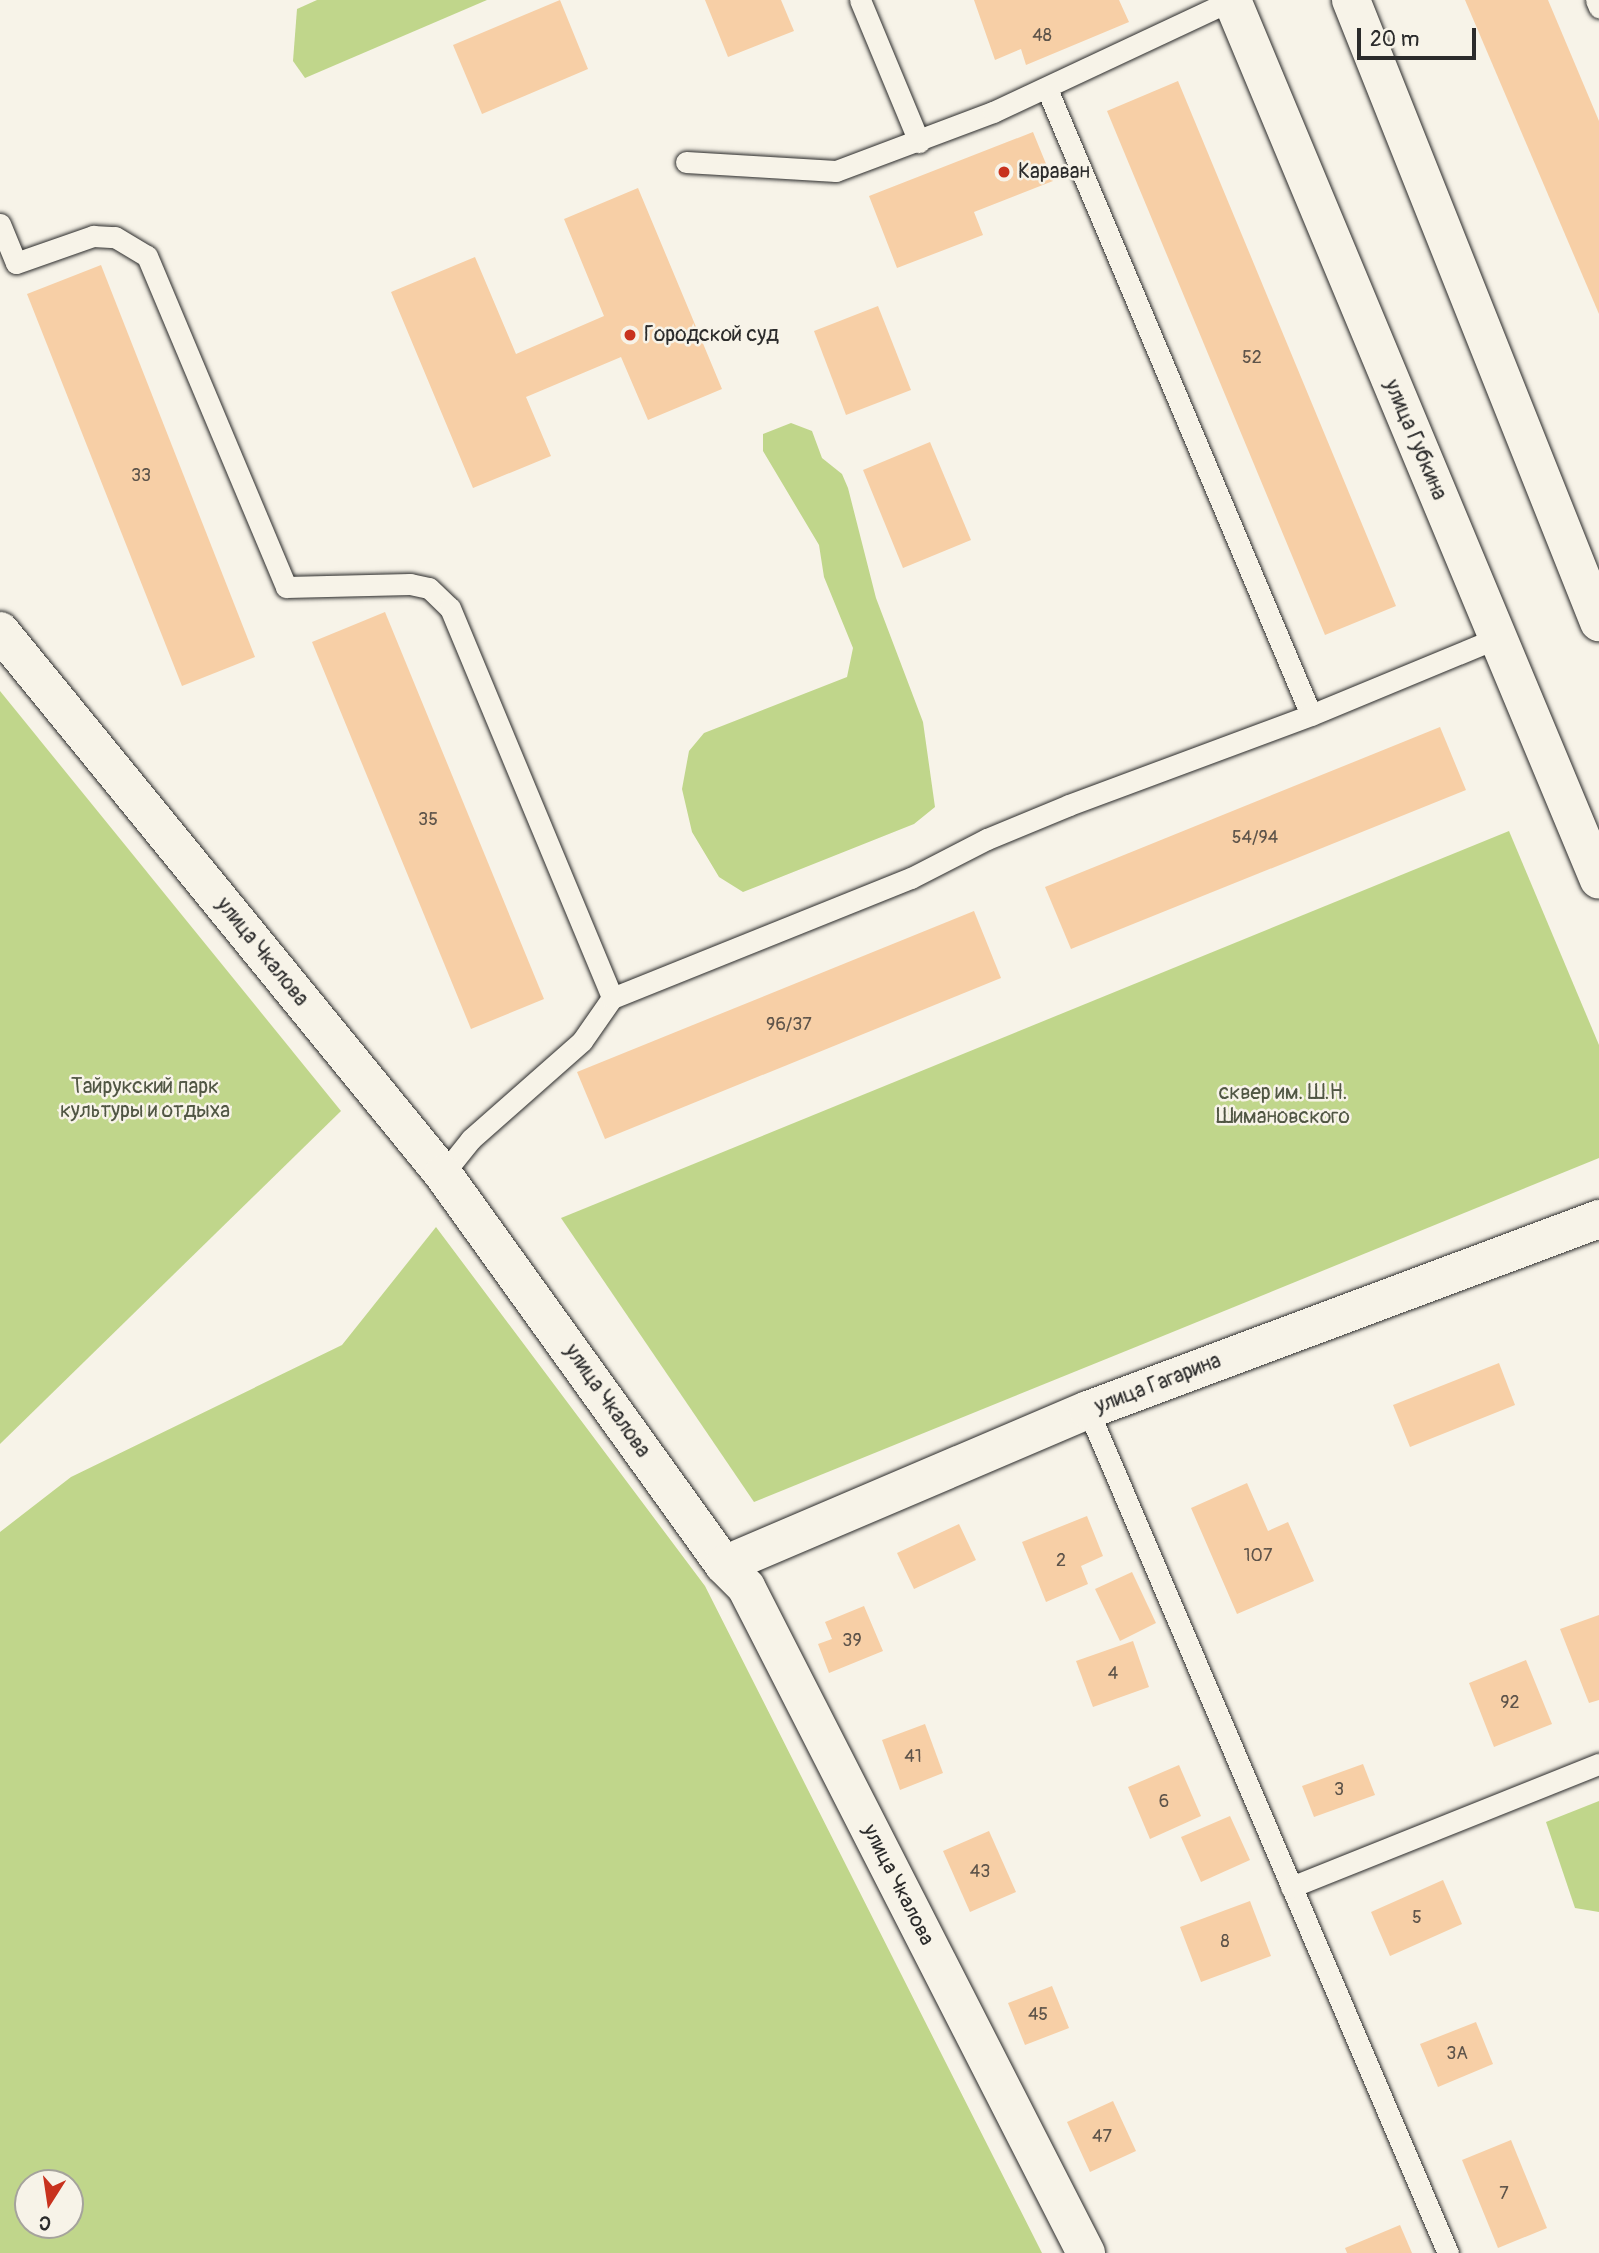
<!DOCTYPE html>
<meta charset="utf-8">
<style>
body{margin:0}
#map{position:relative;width:1599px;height:2253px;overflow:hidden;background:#f7f3e8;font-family:Pangolin,sans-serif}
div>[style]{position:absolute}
.green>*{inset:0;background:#c0d68b}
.building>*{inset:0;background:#f7cfa6}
.roads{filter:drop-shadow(0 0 2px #2b2b2b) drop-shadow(0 0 2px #2b2b2b)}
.service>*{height:21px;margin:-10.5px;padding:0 10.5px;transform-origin:10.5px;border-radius:10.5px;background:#f7f3e8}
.minor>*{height:38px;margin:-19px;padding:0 19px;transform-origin:19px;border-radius:19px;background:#f7f3e8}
.secondary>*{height:38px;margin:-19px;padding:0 19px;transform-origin:19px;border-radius:19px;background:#f7f3e8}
.dots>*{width:19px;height:19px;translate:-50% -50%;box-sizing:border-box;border:4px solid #f7f3e8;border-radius:50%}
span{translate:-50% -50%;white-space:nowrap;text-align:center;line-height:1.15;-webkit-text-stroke:5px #f7f3e8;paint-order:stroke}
.number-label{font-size:18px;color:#5e544a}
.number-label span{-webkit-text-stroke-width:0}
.poi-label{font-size:21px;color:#2b2b2b}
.left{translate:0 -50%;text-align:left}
.street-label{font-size:21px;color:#2b2b2b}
.park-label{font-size:21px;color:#505643}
.north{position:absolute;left:14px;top:2169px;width:70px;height:70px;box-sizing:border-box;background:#f7f3e8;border:2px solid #a5a39c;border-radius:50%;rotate:192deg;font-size:19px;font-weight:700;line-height:28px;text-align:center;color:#2b2b2b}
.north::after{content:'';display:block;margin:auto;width:24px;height:32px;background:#c8321e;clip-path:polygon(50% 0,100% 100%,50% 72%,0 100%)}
.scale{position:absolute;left:1357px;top:28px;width:119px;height:32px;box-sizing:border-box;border:4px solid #2b2b2b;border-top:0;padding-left:9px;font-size:21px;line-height:24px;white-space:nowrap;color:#2b2b2b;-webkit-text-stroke:5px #f7f3e8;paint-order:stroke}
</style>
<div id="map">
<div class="green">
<div style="clip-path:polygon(317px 0,487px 0,305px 78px,293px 61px,297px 9px)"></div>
<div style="clip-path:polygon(791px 423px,812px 431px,822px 458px,842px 474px,848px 488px,876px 598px,923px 722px,935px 807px,914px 824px,743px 892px,719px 877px,692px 832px,682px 789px,689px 751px,704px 733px,847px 677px,853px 648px,824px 577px,819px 545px,763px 451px,763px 434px)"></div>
<div style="clip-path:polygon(0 691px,341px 1111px,0 1444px)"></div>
<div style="clip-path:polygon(1509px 831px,1599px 1045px,1599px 1158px,1153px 1340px,754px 1502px,561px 1218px)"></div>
<div style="clip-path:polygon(evenodd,436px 1227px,705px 1586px,1042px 2253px,0 2253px,0 1532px,71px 1477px,342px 1345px,436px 1227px,28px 2183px,70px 2183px,70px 2225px,28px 2225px,28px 2183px)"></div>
<div style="clip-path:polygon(1599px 1801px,1599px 1912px,1575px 1908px,1546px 1822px)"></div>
</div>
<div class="building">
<div style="clip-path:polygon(560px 0,588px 69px,482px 114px,453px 45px)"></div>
<div style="clip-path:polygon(705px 0,781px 0,794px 31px,728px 57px)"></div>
<div style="clip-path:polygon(974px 0,1119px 0,1129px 22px,1026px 65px,1021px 49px,995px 60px)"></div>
<div style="clip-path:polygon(1465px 0,1548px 0,1599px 121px,1599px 314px)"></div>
<div style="clip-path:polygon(1178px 81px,1396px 606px,1325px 635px,1107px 111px)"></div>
<div style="clip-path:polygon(1033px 132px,1053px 181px,974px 212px,983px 235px,897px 268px,869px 196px)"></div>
<div style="clip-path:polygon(638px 188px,722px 389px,648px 420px,621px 357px,526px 397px,551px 456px,473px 488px,391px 292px,475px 257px,516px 354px,604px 316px,564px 219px)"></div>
<div style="clip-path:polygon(101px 265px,255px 657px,182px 686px,27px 294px)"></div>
<div style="clip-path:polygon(878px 306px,911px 390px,846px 415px,814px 331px)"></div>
<div style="clip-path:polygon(930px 442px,971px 540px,903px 568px,863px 470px)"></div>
<div style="clip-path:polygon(385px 612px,544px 999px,471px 1029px,312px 642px)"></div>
<div style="clip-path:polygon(1440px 727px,1466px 790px,1071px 949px,1045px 887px)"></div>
<div style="clip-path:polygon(974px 911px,1001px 978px,605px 1139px,577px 1072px)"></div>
<div style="clip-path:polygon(1499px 1363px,1515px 1405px,1410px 1447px,1393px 1405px)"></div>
<div style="clip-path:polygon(1247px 1483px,1268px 1531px,1288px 1522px,1314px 1581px,1237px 1614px,1191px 1508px)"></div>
<div style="clip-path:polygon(1087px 1516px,1103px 1556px,1081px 1566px,1088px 1584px,1046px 1602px,1022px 1542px)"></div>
<div style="clip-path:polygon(959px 1524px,976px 1560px,914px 1589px,897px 1553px)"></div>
<div style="clip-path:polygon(1132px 1572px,1156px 1623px,1120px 1641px,1095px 1589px)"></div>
<div style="clip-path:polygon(864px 1606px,883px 1651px,829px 1673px,818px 1644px,832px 1639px,825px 1622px)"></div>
<div style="clip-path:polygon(1599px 1615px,1599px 1700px,1589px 1703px,1560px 1629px)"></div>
<div style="clip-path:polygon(1133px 1641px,1149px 1687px,1093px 1707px,1076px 1661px)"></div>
<div style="clip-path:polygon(1526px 1660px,1552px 1724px,1494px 1747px,1469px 1683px)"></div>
<div style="clip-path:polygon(925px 1724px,943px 1773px,900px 1790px,882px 1740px)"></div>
<div style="clip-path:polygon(1363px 1764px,1375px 1795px,1314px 1817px,1302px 1786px)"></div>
<div style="clip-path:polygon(1179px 1765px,1201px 1816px,1150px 1839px,1128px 1787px)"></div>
<div style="clip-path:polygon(1230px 1816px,1250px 1860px,1201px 1882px,1181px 1837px)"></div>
<div style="clip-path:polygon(989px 1831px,1016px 1892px,970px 1912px,943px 1851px)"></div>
<div style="clip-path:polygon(1443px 1880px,1462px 1924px,1390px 1956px,1371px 1912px)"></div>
<div style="clip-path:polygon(1250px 1901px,1271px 1956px,1201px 1982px,1180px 1927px)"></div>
<div style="clip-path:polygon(1052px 1986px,1069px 2028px,1025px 2045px,1008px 2003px)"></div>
<div style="clip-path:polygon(1476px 2022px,1493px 2064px,1438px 2087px,1420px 2044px)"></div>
<div style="clip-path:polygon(1113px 2101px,1136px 2151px,1090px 2172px,1067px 2122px)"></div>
<div style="clip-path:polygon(1511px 2140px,1547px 2228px,1498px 2248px,1462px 2160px)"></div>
<div style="clip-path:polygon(1400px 2225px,1412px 2253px,1347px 2253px,1345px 2248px)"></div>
</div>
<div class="roads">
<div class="service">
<div style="left:860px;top:0;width:154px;rotate:67.4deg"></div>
<div style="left:1596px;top:0;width:8px;rotate:67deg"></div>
<div style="left:1047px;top:89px;width:679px;rotate:67.13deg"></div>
<div style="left:686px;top:162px;width:150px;rotate:3.4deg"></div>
<div style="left:836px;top:171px;width:168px;rotate:-20.6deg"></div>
<div style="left:993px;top:112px;width:264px;rotate:-25.1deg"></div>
<div style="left:0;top:224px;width:42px;rotate:67.7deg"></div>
<div style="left:16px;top:263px;width:82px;rotate:-19.3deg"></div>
<div style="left:93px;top:236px;width:22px;rotate:3deg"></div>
<div style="left:115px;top:237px;width:37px;rotate:31deg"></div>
<div style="left:147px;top:256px;width:359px;rotate:67.2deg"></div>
<div style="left:286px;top:587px;width:124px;rotate:-1.4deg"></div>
<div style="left:410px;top:584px;width:19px;rotate:12deg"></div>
<div style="left:429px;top:588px;width:29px;rotate:44deg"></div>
<div style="left:450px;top:608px;width:422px;rotate:67.4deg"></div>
<div style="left:443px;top:1174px;width:45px;rotate:-51.3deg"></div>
<div style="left:471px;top:1139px;width:148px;rotate:-41.4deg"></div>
<div style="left:582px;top:1041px;width:52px;rotate:-55.1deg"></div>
<div style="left:612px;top:998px;width:322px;rotate:-21.9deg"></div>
<div style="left:911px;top:878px;width:85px;rotate:-27.2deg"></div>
<div style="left:987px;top:839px;width:89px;rotate:-22.5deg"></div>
<div style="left:1069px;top:805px;width:258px;rotate:-20.4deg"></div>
<div style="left:1311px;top:715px;width:201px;rotate:-22.5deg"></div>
<div style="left:1088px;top:1410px;width:917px;rotate:66.88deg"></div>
<div style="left:1291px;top:1887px;width:332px;rotate:-21.8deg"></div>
</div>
<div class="minor">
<div style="left:0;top:631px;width:701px;rotate:50.79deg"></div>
<div style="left:443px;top:1174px;width:481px;rotate:54.3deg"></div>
<div style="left:724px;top:1565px;width:31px;rotate:45deg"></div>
<div style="left:746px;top:1587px;width:748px;rotate:62.96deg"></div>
<div style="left:724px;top:1565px;width:396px;rotate:-23.1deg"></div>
<div style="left:1088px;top:1410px;width:546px;rotate:-20.49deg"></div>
</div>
<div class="secondary">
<div style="left:1232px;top:0;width:953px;rotate:67.36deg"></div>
<div style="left:1351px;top:0;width:670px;rotate:68.26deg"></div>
</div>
</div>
<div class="dots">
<div style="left:1004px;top:172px;background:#c8321e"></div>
<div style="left:630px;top:335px;background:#c8321e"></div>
</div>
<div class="number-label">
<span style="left:1042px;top:36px">48</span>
<span style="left:1252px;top:358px">52</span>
<span style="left:141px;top:476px">33</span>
<span style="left:428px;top:820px">35</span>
<span style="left:1255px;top:838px">54/94</span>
<span style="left:789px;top:1025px">96/37</span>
<span style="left:1258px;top:1556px">107</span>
<span style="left:1061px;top:1561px">2</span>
<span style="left:852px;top:1641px">39</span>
<span style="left:1113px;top:1674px">4</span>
<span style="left:1510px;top:1703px">92</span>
<span style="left:913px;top:1757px">41</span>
<span style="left:1339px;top:1790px">3</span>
<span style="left:1164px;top:1802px">6</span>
<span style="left:980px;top:1872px">43</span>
<span style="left:1417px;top:1918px">5</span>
<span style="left:1225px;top:1942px">8</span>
<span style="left:1038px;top:2015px">45</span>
<span style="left:1457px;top:2054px">3А</span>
<span style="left:1102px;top:2137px">47</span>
<span style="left:1504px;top:2194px">7</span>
</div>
<div class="poi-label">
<span class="left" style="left:1018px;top:172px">Караван</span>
<span class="left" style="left:644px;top:335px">Городской суд</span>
</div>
<div class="street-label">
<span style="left:1415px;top:440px;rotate:67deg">улица Губкина</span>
<span style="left:262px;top:952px;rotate:51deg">улица Чкалова</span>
<span style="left:1158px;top:1384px;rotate:-21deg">улица Гагарина</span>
<span style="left:607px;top:1401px;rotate:55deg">улица Чкалова</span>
<span style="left:898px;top:1885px;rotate:63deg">улица Чкалова</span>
</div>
<div class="park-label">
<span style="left:145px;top:1099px">Тайрукский парк<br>культуры и отдыха</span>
<span style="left:1283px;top:1105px">сквер им. Ш.Н.<br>Шимановского</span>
</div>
<div class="north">С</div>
<div class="scale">20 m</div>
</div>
